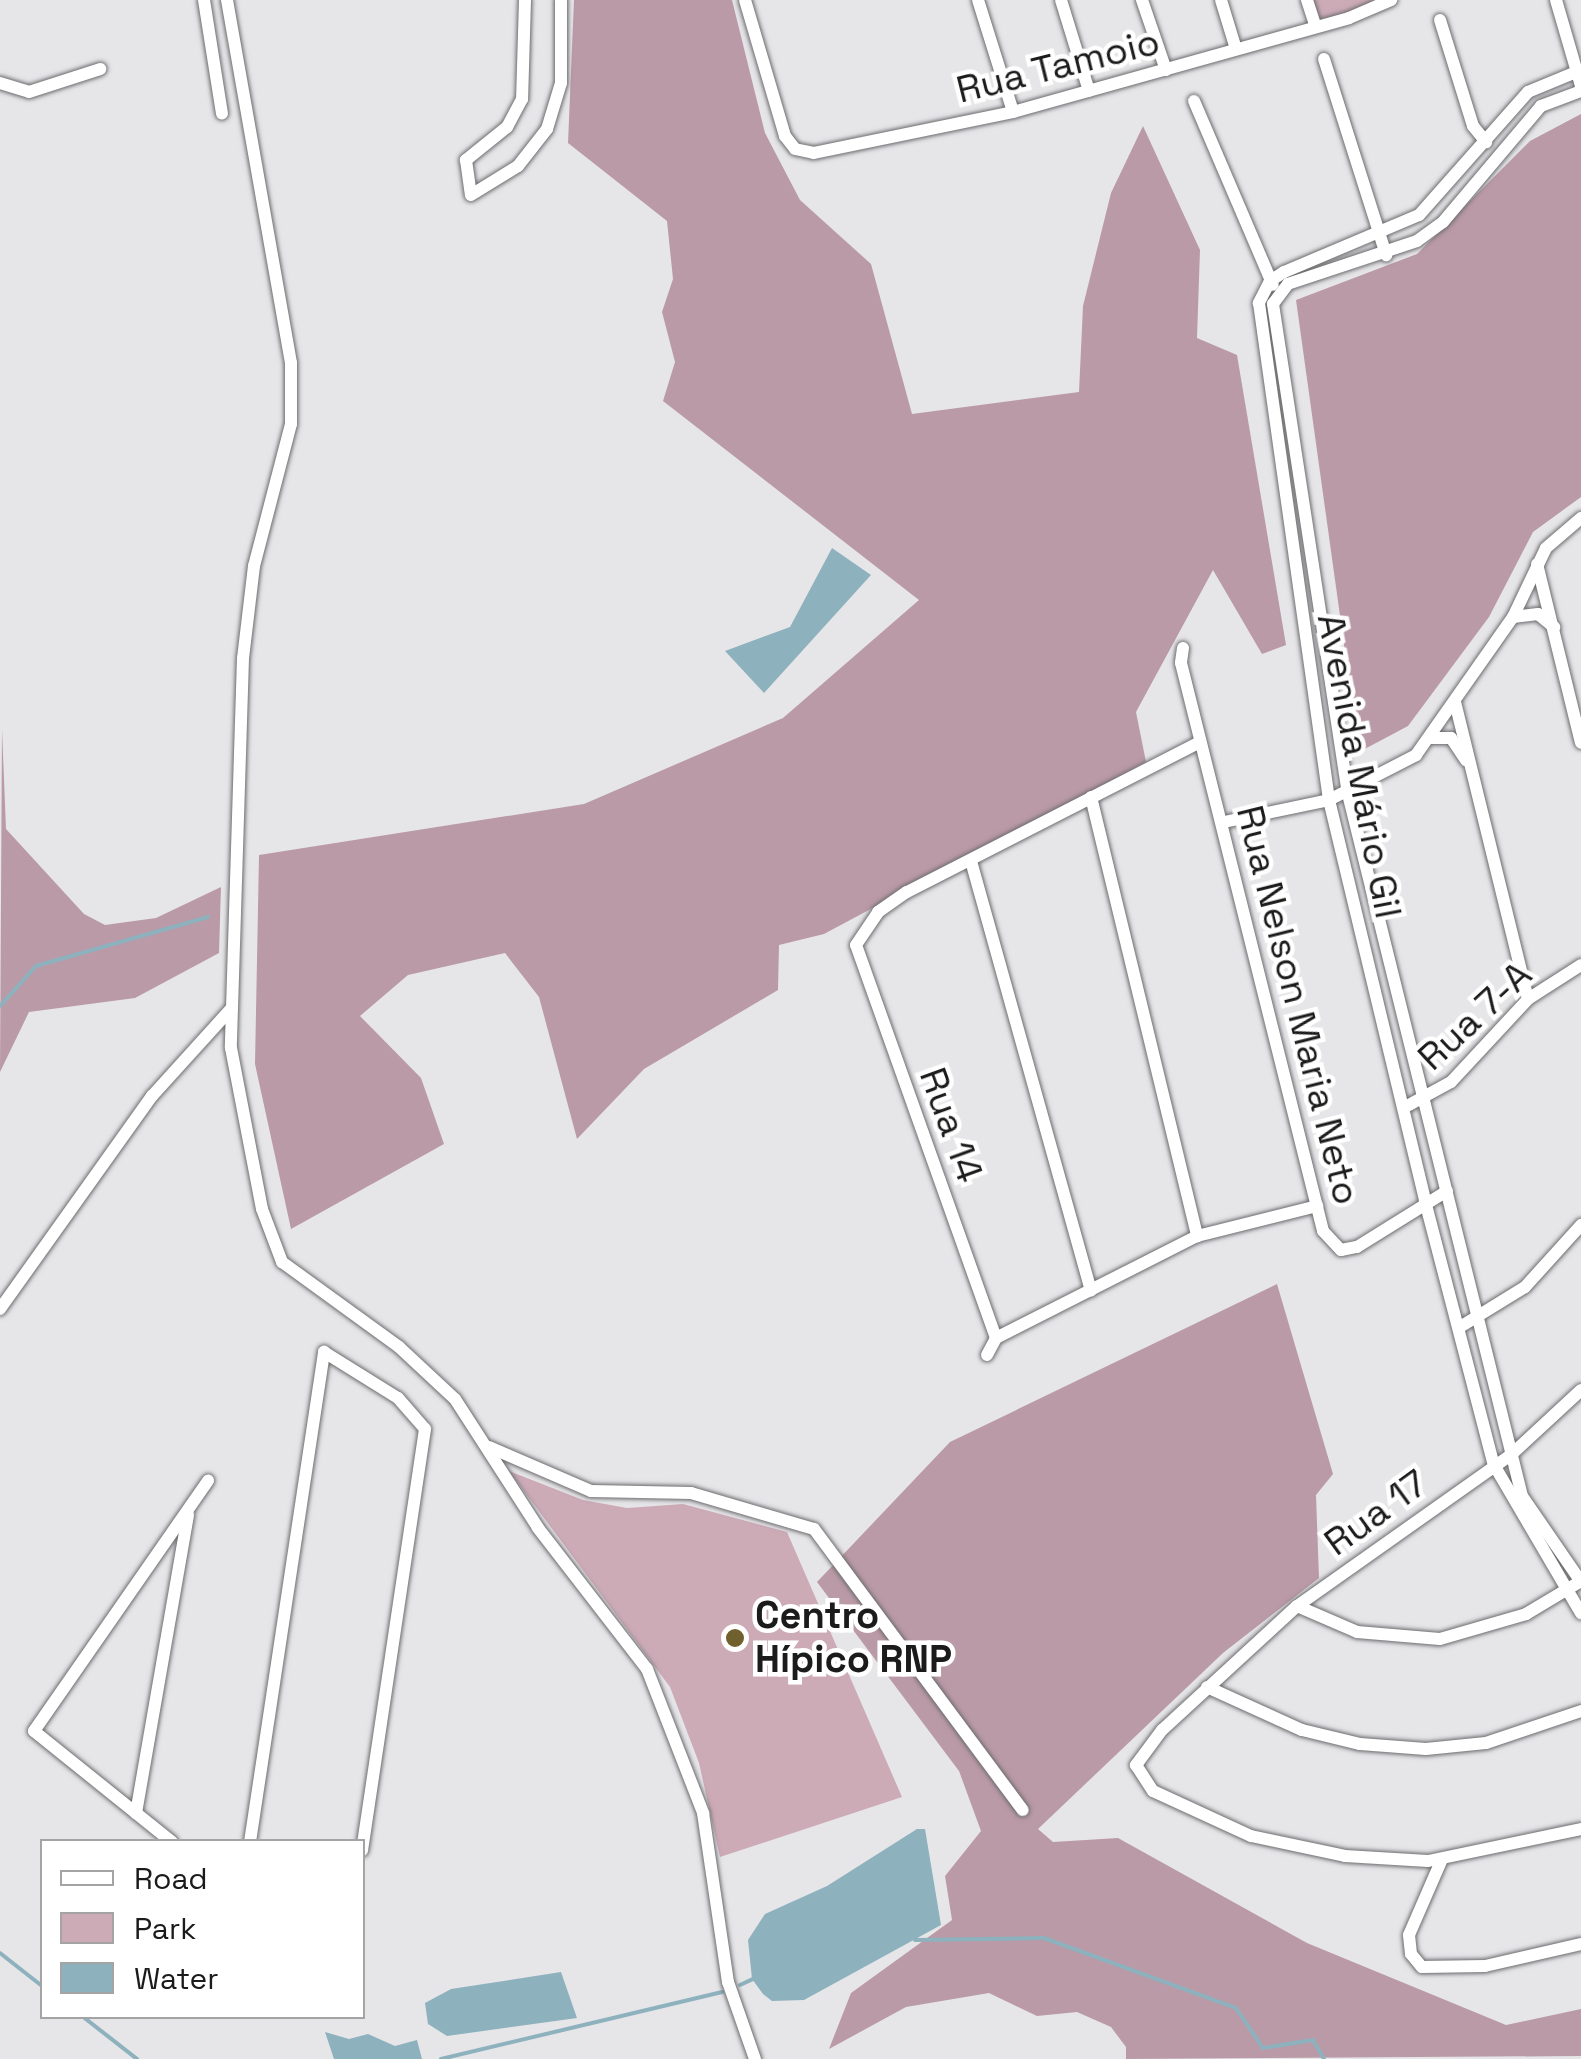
<!DOCTYPE html>
<meta charset="utf-8">
<style>
body{margin:0}
#map{position:relative;width:1581px;height:2059px;overflow:hidden;background:#e6e6e9;font-family:"Space Grotesk",sans-serif}
div>[style]{position:absolute}
.green>*{inset:0;background:#ccabb7}
.forest>*{inset:0;background:#ba9aa6}
.water>*{inset:0;background:#8eb1be}
.stream>*{height:4px;margin:-2px;padding:0 2px;transform-origin:2px;border-radius:2px;background:#8eb1be}
.roads{filter:drop-shadow(0 0 2px #6c6c6f) drop-shadow(0 0 2px #6c6c6f)}
.minor>*{height:12px;margin:-6px;padding:0 6px;transform-origin:6px;border-radius:6px;background:#fff}
.dots>*{width:28px;height:28px;translate:-50% -50%;box-sizing:border-box;border:5px solid #fff;border-radius:50%}
span{translate:-50% -50%;white-space:nowrap;text-align:center;line-height:1.15;-webkit-text-stroke:9px #fff;paint-order:stroke}
.street-label{font-size:38px;color:#1b1b1c}
.poi-label{font-size:38px;color:#1b1b1c;font-weight:700}
.left{translate:0 -50%;text-align:left}
.legend{position:absolute;left:40px;top:1839px;width:325px;height:180px;box-sizing:border-box;background:#fff;border:2px solid #a4a4a4;margin:0;padding:12px 18px;list-style:none;font-size:30px;color:#1b1b1c}
.legend li{display:flex;align-items:center;gap:20px;height:50px}
.legend b{width:50px;border:2px solid #a4a4a4}
</style>
<div id="map">
<div class="green">
<div style="clip-path:polygon(1310px 0,1386px 0,1318px 24px)"></div>
<div style="clip-path:polygon(509px 1471px,583px 1500px,627px 1508px,683px 1504px,787px 1532px,902px 1797px,720px 1857px,699px 1763px,670px 1687px)"></div>
</div>
<div class="forest">
<div style="clip-path:polygon(574px 0,732px 0,765px 133px,800px 200px,871px 264px,912px 414px,1079px 392px,1083px 306px,1111px 193px,1143px 126px,1200px 250px,1197px 338px,1237px 355px,1286px 645px,1262px 654px,1213px 570px,1136px 712px,1146px 762px,824px 934px,779px 945px,778px 990px,644px 1069px,577px 1139px,539px 997px,505px 953px,408px 975px,360px 1016px,421px 1078px,444px 1144px,291px 1229px,255px 1064px,259px 855px,584px 804px,783px 718px,919px 600px,663px 401px,675px 362px,662px 312px,673px 279px,667px 221px,568px 143px)"></div>
<div style="clip-path:polygon(1581px 114px,1581px 497px,1533px 532px,1489px 617px,1408px 726px,1359px 752px,1296px 300px,1417px 254px,1530px 141px)"></div>
<div style="clip-path:polygon(2px 729px,6px 829px,84px 914px,105px 925px,156px 918px,221px 887px,219px 953px,135px 998px,29px 1012px,0 1072px)"></div>
<div style="clip-path:polygon(1277px 1284px,1333px 1474px,1316px 1495px,1319px 1578px,1223px 1653px,1038px 1829px,1053px 1842px,1118px 1838px,1307px 1943px,1506px 2025px,1581px 2009px,1581px 2056px,1126px 2059px,1126px 2047px,1111px 2027px,1077px 2012px,1037px 2016px,989px 1993px,906px 2007px,829px 2049px,851px 1993px,952px 1920px,945px 1876px,981px 1831px,959px 1771px,817px 1582px,950px 1442px)"></div>
</div>
<div class="water">
<div style="clip-path:polygon(832px 548px,871px 575px,764px 693px,725px 651px,790px 627px)"></div>
<div style="clip-path:polygon(917px 1829px,925px 1829px,941px 1925px,804px 2000px,772px 2001px,763px 1994px,752px 1979px,748px 1940px,765px 1914px,827px 1886px)"></div>
<div style="clip-path:polygon(561px 1972px,577px 2018px,447px 2036px,428px 2024px,425px 2003px,451px 1989px)"></div>
<div style="clip-path:polygon(325px 2032px,349px 2039px,368px 2034px,395px 2046px,417px 2040px,422px 2059px,334px 2059px)"></div>
</div>
<div class="stream">
<div style="left:0;top:1006px;width:54px;rotate:-48deg"></div>
<div style="left:36px;top:966px;width:179px;rotate:-15.9deg"></div>
<div style="left:915px;top:1940px;width:129px;rotate:-0.9deg"></div>
<div style="left:1044px;top:1938px;width:204px;rotate:20deg"></div>
<div style="left:1236px;top:2008px;width:48px;rotate:56deg"></div>
<div style="left:1263px;top:2048px;width:51px;rotate:-9.1deg"></div>
<div style="left:1313px;top:2040px;width:22px;rotate:60deg"></div>
<div style="left:0;top:1953px;width:53px;rotate:38.2deg"></div>
<div style="left:740px;top:1985px;width:14px;rotate:-25deg"></div>
<div style="left:82px;top:2016px;width:70px;rotate:38deg"></div>
<div style="left:441px;top:2059px;width:289px;rotate:-13.4deg"></div>
</div>
<div class="roads">
<div class="minor">
<div style="left:204px;top:0;width:115px;rotate:81deg"></div>
<div style="left:227px;top:0;width:369px;rotate:80deg"></div>
<div style="left:291px;top:363px;width:61px;rotate:90deg"></div>
<div style="left:291px;top:424px;width:147px;rotate:104.6deg"></div>
<div style="left:254px;top:566px;width:93px;rotate:96.8deg"></div>
<div style="left:243px;top:658px;width:390px;rotate:91.8deg"></div>
<div style="left:231px;top:1048px;width:164px;rotate:79.1deg"></div>
<div style="left:262px;top:1209px;width:57px;rotate:69.3deg"></div>
<div style="left:282px;top:1262px;width:145px;rotate:36deg"></div>
<div style="left:399px;top:1347px;width:76px;rotate:42.9deg"></div>
<div style="left:455px;top:1399px;width:153px;rotate:57.2deg"></div>
<div style="left:538px;top:1528px;width:178px;rotate:52.3deg"></div>
<div style="left:647px;top:1669px;width:155px;rotate:68.7deg"></div>
<div style="left:703px;top:1813px;width:171px;rotate:81.6deg"></div>
<div style="left:728px;top:1982px;width:82px;rotate:70.7deg"></div>
<div style="left:525px;top:0;width:99px;rotate:91.7deg"></div>
<div style="left:522px;top:99px;width:32px;rotate:118deg"></div>
<div style="left:507px;top:127px;width:53px;rotate:141.2deg"></div>
<div style="left:466px;top:160px;width:35px;rotate:82deg"></div>
<div style="left:471px;top:195px;width:55px;rotate:-31.7deg"></div>
<div style="left:518px;top:166px;width:47px;rotate:-51.9deg"></div>
<div style="left:547px;top:129px;width:48px;rotate:-73.1deg"></div>
<div style="left:561px;top:83px;width:83px;rotate:-90deg"></div>
<div style="left:745px;top:0;width:142px;rotate:73.6deg"></div>
<div style="left:785px;top:136px;width:16px;rotate:52deg"></div>
<div style="left:795px;top:149px;width:19px;rotate:12deg"></div>
<div style="left:814px;top:153px;width:203px;rotate:-11.6deg"></div>
<div style="left:1013px;top:112px;width:349px;rotate:-15.6deg"></div>
<div style="left:1349px;top:18px;width:46px;rotate:-23.2deg"></div>
<div style="left:978px;top:0;width:117px;rotate:72.6deg"></div>
<div style="left:1061px;top:0;width:95px;rotate:72.9deg"></div>
<div style="left:1142px;top:0;width:74px;rotate:71.1deg"></div>
<div style="left:1221px;top:0;width:51px;rotate:73deg"></div>
<div style="left:1307px;top:0;width:28px;rotate:72deg"></div>
<div style="left:1556px;top:0;width:90px;rotate:73.8deg"></div>
<div style="left:1440px;top:20px;width:111px;rotate:72.7deg"></div>
<div style="left:1473px;top:126px;width:21px;rotate:51deg"></div>
<div style="left:1324px;top:59px;width:206px;rotate:72.4deg"></div>
<div style="left:1581px;top:70px;width:57px;rotate:157.5deg"></div>
<div style="left:1528px;top:92px;width:164px;rotate:131.5deg"></div>
<div style="left:1419px;top:215px;width:147px;rotate:157.1deg"></div>
<div style="left:1284px;top:272px;width:17px;rotate:147deg"></div>
<div style="left:1270px;top:281px;width:25px;rotate:117deg"></div>
<div style="left:1259px;top:303px;width:502px;rotate:81.98deg"></div>
<div style="left:1329px;top:800px;width:412px;rotate:76.5deg"></div>
<div style="left:1425px;top:1201px;width:273px;rotate:75.4deg"></div>
<div style="left:1494px;top:1465px;width:172px;rotate:59.6deg"></div>
<div style="left:0;top:83px;width:30px;rotate:17deg"></div>
<div style="left:29px;top:92px;width:75px;rotate:-17.9deg"></div>
<div style="left:1581px;top:91px;width:43px;rotate:159.4deg"></div>
<div style="left:1541px;top:106px;width:152px;rotate:130.2deg"></div>
<div style="left:1443px;top:222px;width:32px;rotate:144deg"></div>
<div style="left:1417px;top:241px;width:136px;rotate:161.6deg"></div>
<div style="left:1288px;top:284px;width:25px;rotate:127deg"></div>
<div style="left:1273px;top:304px;width:492px;rotate:81.3deg"></div>
<div style="left:1347px;top:790px;width:727px;rotate:76.08deg"></div>
<div style="left:1522px;top:1496px;width:104px;rotate:55.5deg"></div>
<div style="left:1194px;top:101px;width:200px;rotate:66.8deg"></div>
<div style="left:1537px;top:564px;width:184px;rotate:76.2deg"></div>
<div style="left:1513px;top:617px;width:25px;rotate:-7deg"></div>
<div style="left:1538px;top:614px;width:21px;rotate:39deg"></div>
<div style="left:1183px;top:648px;width:15px;rotate:98deg"></div>
<div style="left:1181px;top:663px;width:585px;rotate:75.96deg"></div>
<div style="left:1323px;top:1231px;width:26px;rotate:47deg"></div>
<div style="left:1341px;top:1250px;width:16px;rotate:-11deg"></div>
<div style="left:1357px;top:1247px;width:106px;rotate:-31.9deg"></div>
<div style="left:1455px;top:702px;width:306px;rotate:76.2deg"></div>
<div style="left:1429px;top:738px;width:22px"></div>
<div style="left:1451px;top:738px;width:27px;rotate:56deg"></div>
<div style="left:1091px;top:797px;width:452px;rotate:76.4deg"></div>
<div style="left:1224px;top:822px;width:107px;rotate:-11.8deg"></div>
<div style="left:1329px;top:800px;width:98px;rotate:-27.3deg"></div>
<div style="left:1416px;top:755px;width:169px;rotate:-54.9deg"></div>
<div style="left:1513px;top:617px;width:76px;rotate:-64.4deg"></div>
<div style="left:1546px;top:548px;width:46px;rotate:-40.6deg"></div>
<div style="left:971px;top:861px;width:446px;rotate:74.4deg"></div>
<div style="left:1407px;top:1106px;width:50px;rotate:-28.6deg"></div>
<div style="left:1451px;top:1082px;width:113px;rotate:-47.1deg"></div>
<div style="left:1528px;top:999px;width:63px;rotate:-32.7deg"></div>
<div style="left:0;top:1309px;width:262px;rotate:-54.5deg"></div>
<div style="left:152px;top:1096px;width:118px;rotate:-47.8deg"></div>
<div style="left:1460px;top:1327px;width:76px;rotate:-31.6deg"></div>
<div style="left:1525px;top:1287px;width:84px;rotate:-47.9deg"></div>
<div style="left:996px;top:1338px;width:417px;rotate:-109.6deg"></div>
<div style="left:856px;top:945px;width:40px;rotate:-56deg"></div>
<div style="left:878px;top:912px;width:35px;rotate:-35deg"></div>
<div style="left:907px;top:892px;width:329px;rotate:-27.1deg"></div>
<div style="left:987px;top:1355px;width:19px;rotate:-62deg"></div>
<div style="left:996px;top:1338px;width:225px;rotate:-26.9deg"></div>
<div style="left:1197px;top:1236px;width:124px;rotate:-14deg"></div>
<div style="left:1581px;top:1390px;width:94px;rotate:137.2deg"></div>
<div style="left:1512px;top:1454px;width:263px;rotate:144.7deg"></div>
<div style="left:1297px;top:1606px;width:183px;rotate:137.4deg"></div>
<div style="left:1162px;top:1730px;width:44px;rotate:126.6deg"></div>
<div style="left:1136px;top:1765px;width:31px;rotate:57deg"></div>
<div style="left:1153px;top:1791px;width:108px;rotate:24.7deg"></div>
<div style="left:1251px;top:1836px;width:96px;rotate:12deg"></div>
<div style="left:1345px;top:1856px;width:83px;rotate:3.4deg"></div>
<div style="left:1428px;top:1861px;width:156px;rotate:-11.8deg"></div>
<div style="left:489px;top:1447px;width:111px;rotate:23.3deg"></div>
<div style="left:591px;top:1491px;width:100px;rotate:1.1deg"></div>
<div style="left:691px;top:1493px;width:128px;rotate:16.3deg"></div>
<div style="left:814px;top:1529px;width:350px;rotate:53.4deg"></div>
<div style="left:1297px;top:1606px;width:65px;rotate:23.4deg"></div>
<div style="left:1357px;top:1632px;width:83px;rotate:4.8deg"></div>
<div style="left:1440px;top:1639px;width:90px;rotate:-16.2deg"></div>
<div style="left:1526px;top:1614px;width:64px;rotate:-31deg"></div>
<div style="left:1207px;top:1687px;width:104px;rotate:24.4deg"></div>
<div style="left:1302px;top:1730px;width:60px;rotate:13.6deg"></div>
<div style="left:1360px;top:1744px;width:66px;rotate:4.3deg"></div>
<div style="left:1426px;top:1749px;width:60px;rotate:-5.7deg"></div>
<div style="left:1486px;top:1743px;width:100px;rotate:-18.6deg"></div>
<div style="left:136px;top:1813px;width:303px;rotate:-80.1deg"></div>
<div style="left:172px;top:1842px;width:177px;rotate:-141.2deg"></div>
<div style="left:34px;top:1731px;width:305px;rotate:-55.2deg"></div>
<div style="left:250px;top:1842px;width:496px;rotate:-81.4deg"></div>
<div style="left:324px;top:1352px;width:87px;rotate:31.9deg"></div>
<div style="left:398px;top:1398px;width:41px;rotate:48.9deg"></div>
<div style="left:425px;top:1429px;width:426px;rotate:98.5deg"></div>
<div style="left:1442px;top:1859px;width:83px;rotate:113.5deg"></div>
<div style="left:1409px;top:1935px;width:19px;rotate:84deg"></div>
<div style="left:1411px;top:1954px;width:17px;rotate:50deg"></div>
<div style="left:1422px;top:1967px;width:63px;rotate:-0.9deg"></div>
<div style="left:1485px;top:1966px;width:98px;rotate:-12.9deg"></div>
</div>
</div>
<div class="dots">
<div style="left:735px;top:1638px;background:#6f602e"></div>
</div>
<div class="street-label">
<span style="left:1058px;top:66px;rotate:-14deg">Rua Tamoio</span>
<span style="left:1359px;top:766px;rotate:79deg">Avenida Mário Gil</span>
<span style="left:1298px;top:1005px;rotate:76deg">Rua Nelson Maria Neto</span>
<span style="left:1475px;top:1016px;rotate:-43deg">Rua 7-A</span>
<span style="left:951px;top:1125px;rotate:70deg">Rua 14</span>
<span style="left:1376px;top:1513px;rotate:-36deg">Rua 17</span>
</div>
<div class="poi-label">
<span class="left" style="left:755px;top:1638px">Centro<br>Hípico RNP</span>
</div>
<ul class="legend">
<li><b style="height:12px;background:#fff"></b>Road</li>
<li><b style="height:28px;background:#ccabb7"></b>Park</li>
<li><b style="height:28px;background:#8eb1be"></b>Water</li>
</ul>
</div>
